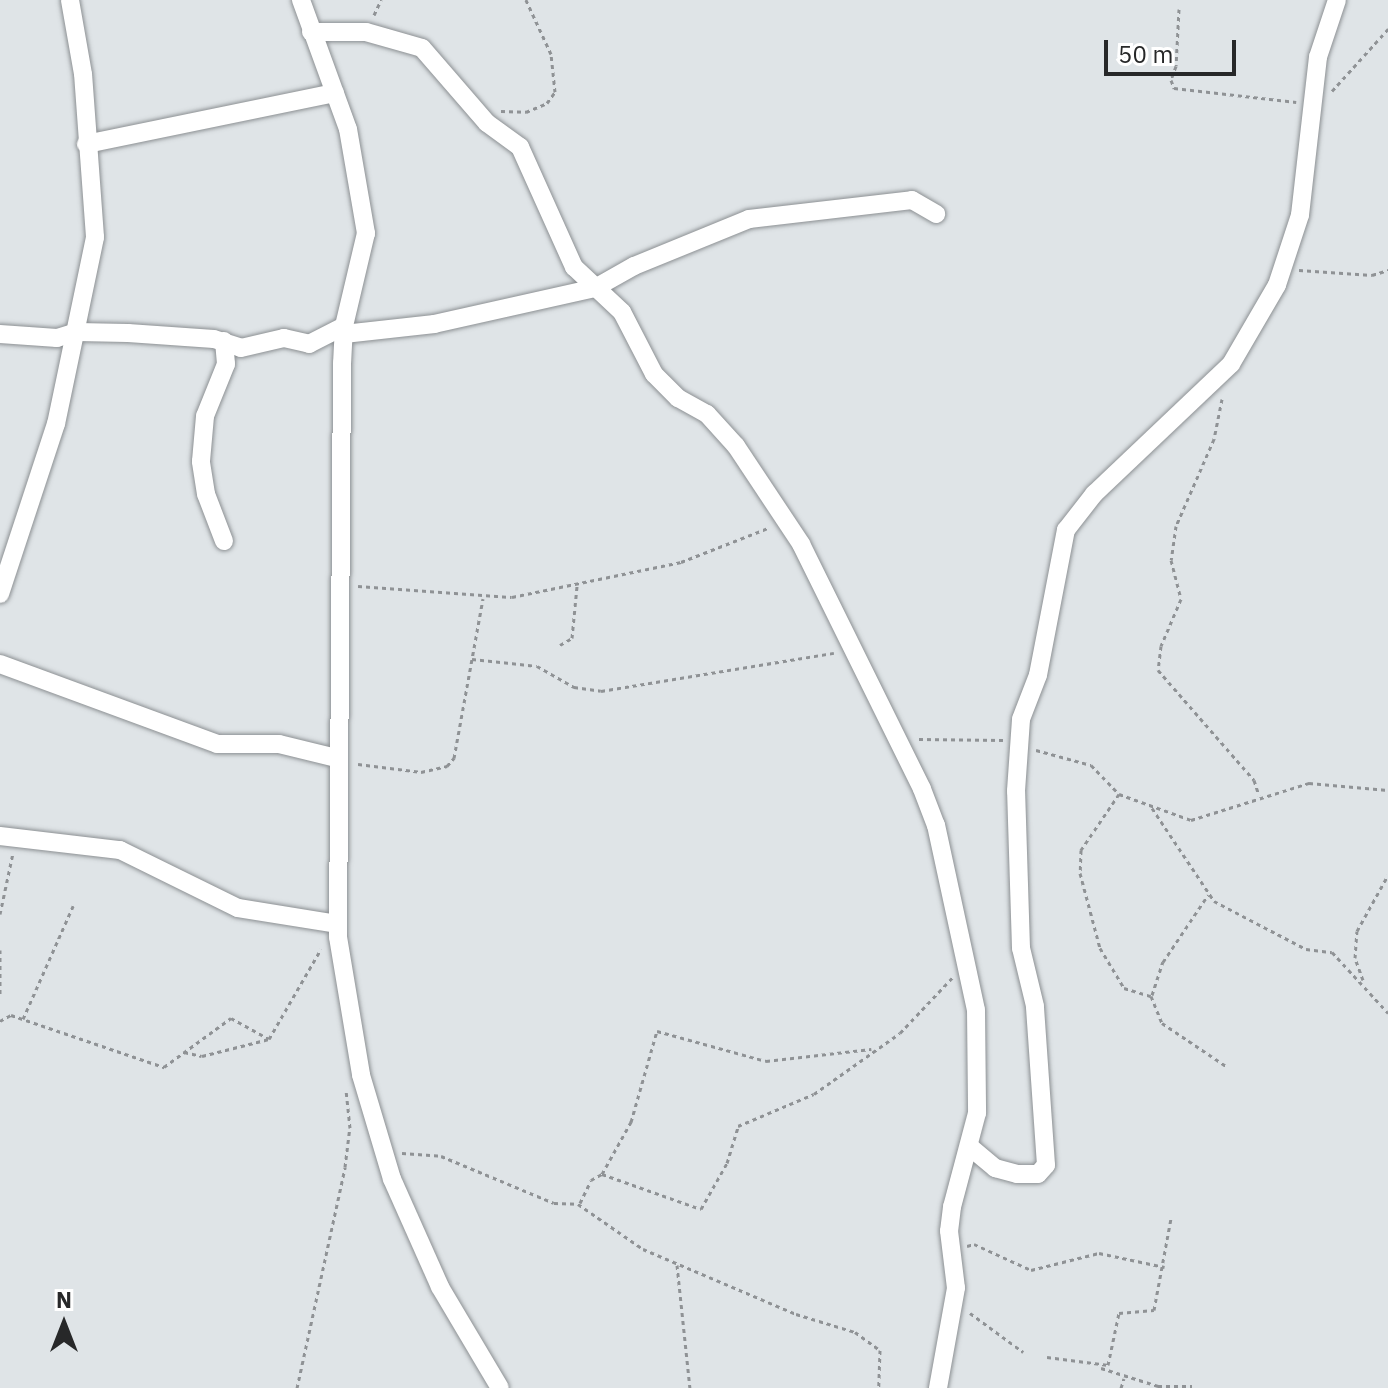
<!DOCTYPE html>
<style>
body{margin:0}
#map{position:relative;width:1388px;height:1388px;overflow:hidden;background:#dfe4e7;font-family:"IBM Plex Sans",sans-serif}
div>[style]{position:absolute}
.path>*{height:3px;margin-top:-1.5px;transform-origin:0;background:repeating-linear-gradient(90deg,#8f9295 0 4px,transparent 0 8px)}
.roads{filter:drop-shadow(0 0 2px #8c9093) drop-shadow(0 0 2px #8c9093)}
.street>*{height:18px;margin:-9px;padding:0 9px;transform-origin:9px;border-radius:9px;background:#fff}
span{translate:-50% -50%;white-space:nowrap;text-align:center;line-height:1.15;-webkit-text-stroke:6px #fff;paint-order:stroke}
.north{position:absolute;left:24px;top:1284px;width:80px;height:80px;-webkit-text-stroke:6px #fff;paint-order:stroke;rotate:0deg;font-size:22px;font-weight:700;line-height:32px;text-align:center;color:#272829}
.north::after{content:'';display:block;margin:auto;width:28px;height:36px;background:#272829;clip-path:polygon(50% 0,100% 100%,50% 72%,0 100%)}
.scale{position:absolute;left:1104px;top:40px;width:132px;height:36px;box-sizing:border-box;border:4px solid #272829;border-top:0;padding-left:10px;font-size:24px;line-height:28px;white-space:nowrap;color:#272829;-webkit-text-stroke:6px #fff;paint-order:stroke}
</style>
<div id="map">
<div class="path">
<div style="left:1179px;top:9px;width:57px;rotate:93deg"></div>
<div style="left:1176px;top:66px;width:15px;rotate:110deg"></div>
<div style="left:1171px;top:80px;width:9px;rotate:69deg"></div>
<div style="left:1174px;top:88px;width:123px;rotate:6.5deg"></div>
<div style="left:374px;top:15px;width:17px;rotate:-65deg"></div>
<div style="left:1332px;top:91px;width:84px;rotate:-47.9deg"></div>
<div style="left:501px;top:111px;width:25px;rotate:2deg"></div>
<div style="left:526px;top:112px;width:23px;rotate:-23deg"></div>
<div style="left:547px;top:103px;width:14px;rotate:-54deg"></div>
<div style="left:555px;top:92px;width:38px;rotate:-96deg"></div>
<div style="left:551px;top:54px;width:60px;rotate:-114.8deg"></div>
<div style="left:1299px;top:270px;width:73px;rotate:3.9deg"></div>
<div style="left:1372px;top:275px;width:17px;rotate:-17deg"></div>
<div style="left:1222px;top:399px;width:41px;rotate:101.3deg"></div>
<div style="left:1214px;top:439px;width:95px;rotate:113.6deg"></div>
<div style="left:1176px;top:526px;width:34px;rotate:98deg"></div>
<div style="left:1171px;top:560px;width:40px;rotate:75.6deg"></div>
<div style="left:1181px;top:599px;width:51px;rotate:113.1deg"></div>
<div style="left:1161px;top:646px;width:24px;rotate:97deg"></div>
<div style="left:1158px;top:670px;width:146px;rotate:48.9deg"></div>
<div style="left:1254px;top:780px;width:16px;rotate:72deg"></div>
<div style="left:358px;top:586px;width:154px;rotate:4.1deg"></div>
<div style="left:512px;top:597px;width:173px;rotate:-11.7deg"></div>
<div style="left:681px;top:562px;width:93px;rotate:-21.3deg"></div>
<div style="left:560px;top:645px;width:14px;rotate:-30deg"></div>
<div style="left:572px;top:638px;width:52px;rotate:-84.5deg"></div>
<div style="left:472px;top:659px;width:65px;rotate:6.1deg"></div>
<div style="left:537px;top:666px;width:43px;rotate:29.6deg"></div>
<div style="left:574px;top:687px;width:27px;rotate:8deg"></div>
<div style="left:601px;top:691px;width:236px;rotate:-9.3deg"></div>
<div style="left:919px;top:739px;width:84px;rotate:0.7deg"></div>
<div style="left:1036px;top:750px;width:57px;rotate:15.3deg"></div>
<div style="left:1091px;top:765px;width:40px;rotate:46deg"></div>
<div style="left:1119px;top:794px;width:77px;rotate:19.9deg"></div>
<div style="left:1191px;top:820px;width:124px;rotate:-17.4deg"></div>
<div style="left:1309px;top:783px;width:79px;rotate:5.1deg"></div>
<div style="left:358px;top:764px;width:64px;rotate:7.2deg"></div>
<div style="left:421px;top:772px;width:27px;rotate:-13deg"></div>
<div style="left:447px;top:766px;width:11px;rotate:-49deg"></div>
<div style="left:454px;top:758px;width:162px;rotate:-79.7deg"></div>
<div style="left:1119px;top:794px;width:68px;rotate:124.2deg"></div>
<div style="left:1081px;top:850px;width:23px;rotate:92deg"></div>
<div style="left:1080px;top:873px;width:78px;rotate:75.1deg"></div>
<div style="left:1100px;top:948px;width:47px;rotate:59deg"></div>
<div style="left:1124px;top:988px;width:28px;rotate:17deg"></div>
<div style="left:1151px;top:996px;width:29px;rotate:68deg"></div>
<div style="left:1162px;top:1023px;width:77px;rotate:33.9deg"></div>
<div style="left:1152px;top:808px;width:112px;rotate:56.3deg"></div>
<div style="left:1214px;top:901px;width:104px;rotate:27.6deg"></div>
<div style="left:1306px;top:949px;width:26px;rotate:7deg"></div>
<div style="left:1332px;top:952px;width:83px;rotate:47.4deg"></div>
<div style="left:0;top:914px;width:62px;rotate:-78deg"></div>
<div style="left:0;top:950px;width:46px;rotate:90deg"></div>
<div style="left:1363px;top:980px;width:23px;rotate:-110deg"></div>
<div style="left:1355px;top:958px;width:27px;rotate:-86deg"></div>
<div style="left:1357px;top:931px;width:64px;rotate:-61deg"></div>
<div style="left:1152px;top:995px;width:35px;rotate:-72deg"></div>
<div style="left:1163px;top:962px;width:81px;rotate:-56.1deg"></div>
<div style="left:23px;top:1019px;width:124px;rotate:-66.1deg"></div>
<div style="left:0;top:1021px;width:13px;rotate:-29deg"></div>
<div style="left:11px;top:1015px;width:162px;rotate:18.8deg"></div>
<div style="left:164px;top:1067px;width:83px;rotate:-36.2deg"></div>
<div style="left:231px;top:1018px;width:43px;rotate:28.9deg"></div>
<div style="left:184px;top:1052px;width:18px;rotate:13deg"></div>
<div style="left:202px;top:1056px;width:69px;rotate:-14.2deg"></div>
<div style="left:269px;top:1039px;width:104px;rotate:-60deg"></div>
<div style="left:402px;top:1153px;width:39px;rotate:4deg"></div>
<div style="left:441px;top:1156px;width:122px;rotate:22.6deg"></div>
<div style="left:554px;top:1203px;width:24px;rotate:2deg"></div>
<div style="left:578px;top:1204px;width:79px;rotate:34.7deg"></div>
<div style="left:643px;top:1249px;width:166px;rotate:23deg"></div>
<div style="left:796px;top:1314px;width:62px;rotate:17deg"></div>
<div style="left:855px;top:1332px;width:31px;rotate:36deg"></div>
<div style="left:880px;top:1350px;width:38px;rotate:92deg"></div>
<div style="left:602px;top:1174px;width:60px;rotate:-60.9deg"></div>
<div style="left:631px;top:1122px;width:95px;rotate:-74.1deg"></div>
<div style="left:657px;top:1031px;width:113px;rotate:15.4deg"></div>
<div style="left:766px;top:1061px;width:106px;rotate:-6.5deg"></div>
<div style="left:580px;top:1203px;width:25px;rotate:-64deg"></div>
<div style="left:591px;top:1180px;width:13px;rotate:-29deg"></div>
<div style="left:602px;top:1174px;width:105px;rotate:19.5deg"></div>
<div style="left:701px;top:1209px;width:53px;rotate:-60.5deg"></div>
<div style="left:727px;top:1163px;width:39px;rotate:-73deg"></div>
<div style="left:738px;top:1126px;width:82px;rotate:-22.8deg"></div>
<div style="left:814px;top:1094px;width:105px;rotate:-35.3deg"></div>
<div style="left:900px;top:1033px;width:76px;rotate:-46.6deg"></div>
<div style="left:967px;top:1246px;width:7px;rotate:-16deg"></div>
<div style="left:974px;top:1244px;width:63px;rotate:24.5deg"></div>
<div style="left:1031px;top:1270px;width:70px;rotate:-14deg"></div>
<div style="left:1099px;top:1253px;width:67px;rotate:12deg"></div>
<div style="left:677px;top:1265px;width:124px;rotate:84deg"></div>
<div style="left:970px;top:1313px;width:66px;rotate:36.3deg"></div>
<div style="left:1047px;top:1357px;width:62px;rotate:7.5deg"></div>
<div style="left:1108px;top:1365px;width:53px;rotate:-78.1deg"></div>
<div style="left:1119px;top:1313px;width:35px;rotate:-5deg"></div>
<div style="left:1154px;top:1310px;width:94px;rotate:-79.5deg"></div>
<div style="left:1101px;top:1368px;width:60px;rotate:17.5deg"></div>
<div style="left:1158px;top:1386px;width:34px"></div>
<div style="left:297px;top:1388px;width:226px;rotate:-77.7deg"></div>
<div style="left:345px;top:1167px;width:39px;rotate:-83deg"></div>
<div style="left:350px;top:1128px;width:38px;rotate:-96deg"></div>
<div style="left:1121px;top:1388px;width:10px;rotate:-73deg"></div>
</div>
<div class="roads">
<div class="street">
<div style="left:301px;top:0;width:137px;rotate:70deg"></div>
<div style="left:348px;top:129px;width:106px;rotate:80.2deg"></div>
<div style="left:366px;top:233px;width:96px;rotate:103.3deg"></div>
<div style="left:344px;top:326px;width:37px;rotate:93deg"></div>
<div style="left:342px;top:363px;width:574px;rotate:90.4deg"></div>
<div style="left:338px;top:937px;width:140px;rotate:80.5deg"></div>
<div style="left:361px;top:1075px;width:109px;rotate:73.4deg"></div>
<div style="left:392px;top:1179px;width:118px;rotate:66deg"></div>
<div style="left:440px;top:1287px;width:117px;rotate:59.3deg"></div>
<div style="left:311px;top:32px;width:55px"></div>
<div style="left:366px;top:32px;width:58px;rotate:15.9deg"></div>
<div style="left:422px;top:48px;width:99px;rotate:49.1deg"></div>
<div style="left:487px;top:123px;width:41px;rotate:36deg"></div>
<div style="left:520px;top:147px;width:132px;rotate:65.8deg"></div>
<div style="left:574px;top:267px;width:66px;rotate:43.2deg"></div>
<div style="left:622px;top:312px;width:70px;rotate:62.7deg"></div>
<div style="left:654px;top:374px;width:34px;rotate:45deg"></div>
<div style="left:678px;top:398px;width:33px;rotate:29deg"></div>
<div style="left:707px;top:414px;width:43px;rotate:47.8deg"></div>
<div style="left:736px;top:446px;width:118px;rotate:56.4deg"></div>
<div style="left:801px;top:544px;width:273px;rotate:63.7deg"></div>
<div style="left:922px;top:789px;width:39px;rotate:69deg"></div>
<div style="left:936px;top:825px;width:189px;rotate:77.8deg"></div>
<div style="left:976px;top:1010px;width:103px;rotate:89.4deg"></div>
<div style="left:977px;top:1113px;width:97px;rotate:104.9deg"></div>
<div style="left:952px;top:1207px;width:24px;rotate:97deg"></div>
<div style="left:949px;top:1231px;width:57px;rotate:83deg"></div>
<div style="left:956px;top:1288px;width:102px;rotate:100.2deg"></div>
<div style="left:86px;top:144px;width:254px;rotate:-11.6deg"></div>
<div style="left:0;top:334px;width:57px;rotate:4deg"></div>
<div style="left:57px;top:338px;width:21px;rotate:-17deg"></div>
<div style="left:77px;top:332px;width:51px;rotate:1.1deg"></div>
<div style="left:128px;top:333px;width:86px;rotate:4deg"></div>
<div style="left:214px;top:339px;width:28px;rotate:18deg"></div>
<div style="left:241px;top:348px;width:44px;rotate:-13.1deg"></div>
<div style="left:284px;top:338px;width:26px;rotate:13deg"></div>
<div style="left:309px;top:344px;width:39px;rotate:-27deg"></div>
<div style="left:344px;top:334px;width:91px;rotate:-6.3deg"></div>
<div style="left:434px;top:324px;width:165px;rotate:-12.6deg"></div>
<div style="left:595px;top:288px;width:45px;rotate:-29.4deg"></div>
<div style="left:634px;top:266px;width:124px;rotate:-22.2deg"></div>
<div style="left:749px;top:219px;width:164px;rotate:-6.6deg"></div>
<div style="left:912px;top:200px;width:28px;rotate:30deg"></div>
<div style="left:224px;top:541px;width:50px;rotate:-111deg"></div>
<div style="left:206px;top:494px;width:33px;rotate:-99deg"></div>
<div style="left:201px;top:461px;width:45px;rotate:-84.9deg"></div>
<div style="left:205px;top:416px;width:56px;rotate:-68deg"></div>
<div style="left:226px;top:364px;width:23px;rotate:-95deg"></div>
<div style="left:0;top:594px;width:179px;rotate:-71.8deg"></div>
<div style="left:56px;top:424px;width:191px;rotate:-78.2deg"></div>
<div style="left:95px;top:237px;width:163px;rotate:-94.2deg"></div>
<div style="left:83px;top:74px;width:75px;rotate:-100deg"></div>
<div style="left:0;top:664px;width:231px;rotate:20.2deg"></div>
<div style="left:217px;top:744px;width:62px"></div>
<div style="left:279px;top:744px;width:59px;rotate:13.8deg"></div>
<div style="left:0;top:836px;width:121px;rotate:6.7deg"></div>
<div style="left:120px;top:850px;width:131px;rotate:26.2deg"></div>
<div style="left:238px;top:908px;width:100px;rotate:9.2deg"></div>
<div style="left:970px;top:1147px;width:33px;rotate:40deg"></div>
<div style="left:995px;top:1168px;width:23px;rotate:15deg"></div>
<div style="left:1017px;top:1174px;width:21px"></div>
<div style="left:1038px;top:1174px;width:12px;rotate:-48deg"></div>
<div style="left:1046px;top:1165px;width:159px;rotate:-94deg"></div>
<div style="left:1035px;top:1006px;width:60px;rotate:-103.6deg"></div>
<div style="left:1021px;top:948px;width:157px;rotate:-91.8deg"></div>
<div style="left:1016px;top:791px;width:72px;rotate:-86deg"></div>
<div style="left:1021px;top:719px;width:47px;rotate:-68.9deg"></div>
<div style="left:1038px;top:675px;width:148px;rotate:-79.1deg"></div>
<div style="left:1066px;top:530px;width:46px;rotate:-52.1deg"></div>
<div style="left:1094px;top:494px;width:189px;rotate:-43.5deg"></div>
<div style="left:1231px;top:364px;width:91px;rotate:-59.8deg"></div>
<div style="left:1277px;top:285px;width:74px;rotate:-71.8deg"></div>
<div style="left:1300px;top:215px;width:159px;rotate:-83.5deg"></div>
<div style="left:1318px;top:57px;width:60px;rotate:-71.6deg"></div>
</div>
</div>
<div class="north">N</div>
<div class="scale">50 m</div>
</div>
